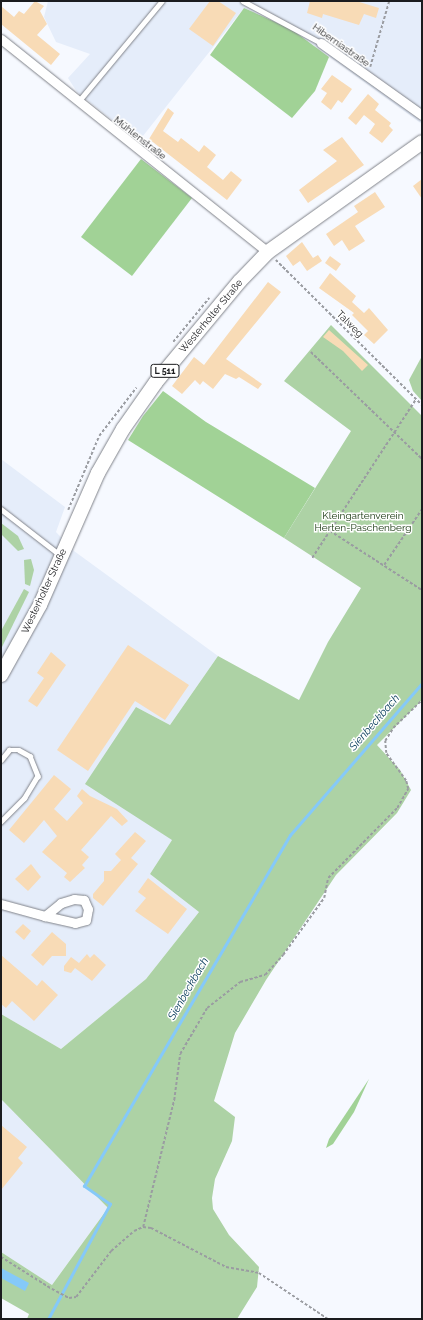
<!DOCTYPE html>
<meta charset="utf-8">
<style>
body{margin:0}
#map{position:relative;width:423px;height:1320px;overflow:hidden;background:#f6f9ff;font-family:Raleway,sans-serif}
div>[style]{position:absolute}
.built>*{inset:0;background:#e5edfa}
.green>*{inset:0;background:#add2a5}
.forest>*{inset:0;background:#a1d296}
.water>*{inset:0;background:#85c9f9}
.stream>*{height:3px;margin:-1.5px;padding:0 1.5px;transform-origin:1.5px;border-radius:1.5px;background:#85c9f9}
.building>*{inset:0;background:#f8dbb6}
.path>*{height:1.5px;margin-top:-0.75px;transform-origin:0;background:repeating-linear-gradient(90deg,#9a9ca1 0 3px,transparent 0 5px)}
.roads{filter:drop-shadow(0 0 1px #80838a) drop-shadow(0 0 1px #80838a)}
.service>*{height:4.5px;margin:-2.25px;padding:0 2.25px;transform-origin:2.25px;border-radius:2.25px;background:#fff}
.minor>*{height:9px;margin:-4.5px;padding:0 4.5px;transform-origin:4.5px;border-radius:4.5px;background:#fff}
.primary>*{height:14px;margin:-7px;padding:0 7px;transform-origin:7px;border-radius:7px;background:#fff}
span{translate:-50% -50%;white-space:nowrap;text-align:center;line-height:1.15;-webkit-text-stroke:3px #fff;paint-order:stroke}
.shield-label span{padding:1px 3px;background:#fff;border:1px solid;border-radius:3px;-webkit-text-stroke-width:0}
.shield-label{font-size:9px;color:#1b1c1f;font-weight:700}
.street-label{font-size:10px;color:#1b1c1f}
.park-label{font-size:10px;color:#13330b}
.water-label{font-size:11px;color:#003756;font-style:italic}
.frame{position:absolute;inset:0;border:2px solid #1b1c1f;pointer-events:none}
</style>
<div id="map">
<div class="built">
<div style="clip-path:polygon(48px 1px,422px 1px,422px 124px,291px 29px,244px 8px,139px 141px,77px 92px,68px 78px,90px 54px,56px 42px,44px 17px)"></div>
<div style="clip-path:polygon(1px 459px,65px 507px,56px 532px,74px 551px,218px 656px,170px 725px,136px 707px,172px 840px,150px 874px,199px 912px,146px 979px,61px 1049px,1px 1014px)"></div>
<div style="clip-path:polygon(1px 1099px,108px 1208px,52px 1285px,1px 1252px)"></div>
</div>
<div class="green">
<div style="clip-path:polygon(331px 325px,422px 416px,422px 700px,377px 745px,400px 770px,411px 790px,397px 813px,336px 875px,266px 980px,235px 1033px,214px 1101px,235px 1117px,232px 1141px,215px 1179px,212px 1198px,213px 1209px,229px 1235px,259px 1267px,257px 1287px,237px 1319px,27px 1319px,29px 1314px,1px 1298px,1px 1252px,52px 1285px,108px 1208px,1px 1099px,1px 1014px,61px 1049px,146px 979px,199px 912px,150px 874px,172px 840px,85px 784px,136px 707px,170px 725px,218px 656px,299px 700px,328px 642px,361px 588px,284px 538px,351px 431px,284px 381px)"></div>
<div style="clip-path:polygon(422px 356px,422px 401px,413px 391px,409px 380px)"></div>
<div style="clip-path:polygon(1px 523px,18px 536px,24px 549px,18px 551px,1px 534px)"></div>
<div style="clip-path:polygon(31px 559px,34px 570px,30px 586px,25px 584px,24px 560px)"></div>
<div style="clip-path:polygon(24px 589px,29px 592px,1px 649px,1px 631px)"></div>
</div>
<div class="forest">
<div style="clip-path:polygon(244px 8px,291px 29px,329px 57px,315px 91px,292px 118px,210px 55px)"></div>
<div style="clip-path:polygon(141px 159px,192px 198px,132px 276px,81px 237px)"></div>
<div style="clip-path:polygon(163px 391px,206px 422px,315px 488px,284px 538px,128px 440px,143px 416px)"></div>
<div style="clip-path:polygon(369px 1079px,354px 1112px,333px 1144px,326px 1148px,329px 1139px)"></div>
</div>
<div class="water">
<div style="clip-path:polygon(1px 1268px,29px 1283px,25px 1291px,1px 1278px)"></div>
</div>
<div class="stream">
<div style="left:48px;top:1319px;width:131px;rotate:-61.7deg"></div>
<div style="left:110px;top:1204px;width:32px;rotate:-145deg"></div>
<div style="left:84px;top:1186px;width:407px;rotate:-59.6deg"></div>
<div style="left:290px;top:835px;width:201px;rotate:-49deg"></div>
</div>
<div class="building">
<div style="clip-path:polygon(35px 1px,44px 6px,40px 11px,47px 24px,37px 35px,60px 54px,51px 65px,1px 24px,1px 6px,14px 17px,19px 11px,24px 14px)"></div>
<div style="clip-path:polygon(210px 1px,218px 1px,236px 13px,213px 46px,189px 29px)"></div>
<div style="clip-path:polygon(310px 1px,356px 1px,379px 8px,376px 18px,364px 14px,359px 25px,323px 14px,322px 18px,307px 13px)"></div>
<div style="clip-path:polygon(332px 75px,352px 89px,342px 103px,338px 100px,331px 110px,321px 102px,327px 93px,321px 89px)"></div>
<div style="clip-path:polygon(368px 94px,379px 104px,375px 110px,391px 123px,389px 126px,393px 130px,382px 143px,369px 133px,375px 124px,364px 115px,356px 125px,348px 118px)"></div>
<div style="clip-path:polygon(168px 108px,174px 113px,163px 131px,178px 142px,181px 138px,199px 152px,204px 145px,216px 155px,207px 167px,223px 180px,231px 171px,242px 180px,227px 200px,149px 139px)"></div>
<div style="clip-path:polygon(342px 137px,364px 165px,308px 203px,299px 190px,337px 161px,323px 150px)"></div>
<div style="clip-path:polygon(422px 179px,422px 199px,413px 186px)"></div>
<div style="clip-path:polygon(375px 192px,385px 207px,355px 226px,365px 241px,349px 251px,342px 240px,334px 246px,326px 234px,358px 212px,354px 206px)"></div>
<div style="clip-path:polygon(302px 242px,313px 258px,318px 255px,322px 261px,307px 271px,300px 261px,293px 266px,286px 256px)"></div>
<div style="clip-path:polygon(330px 256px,341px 264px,336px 271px,325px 263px)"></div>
<div style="clip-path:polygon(330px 273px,356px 296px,352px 302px,364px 313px,369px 308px,388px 330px,374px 344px,364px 335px,368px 331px,352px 315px,354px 313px,319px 288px)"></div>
<div style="clip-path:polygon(268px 282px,281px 292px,226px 359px,262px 384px,258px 389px,239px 377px,236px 379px,225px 374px,213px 389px,203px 381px,200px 385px,195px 380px,182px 394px,172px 386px,194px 357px,204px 365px)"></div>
<div style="clip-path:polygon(329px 330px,368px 365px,362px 371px,343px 351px,323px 337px)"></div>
<div style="clip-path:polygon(128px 645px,189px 685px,165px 720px,135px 701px,88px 771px,57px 750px)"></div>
<div style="clip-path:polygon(51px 652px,66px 665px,37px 707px,28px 701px,44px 678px,37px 673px)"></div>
<div style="clip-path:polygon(54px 775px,71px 789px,54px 809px,67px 821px,83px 803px,77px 796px,82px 789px,90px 796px,117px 809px,128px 821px,122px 826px,111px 816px,81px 850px,89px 857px,82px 865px,85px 868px,70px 882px,64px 877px,67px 873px,42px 852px,57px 836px,44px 820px,24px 843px,9px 830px)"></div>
<div style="clip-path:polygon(135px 832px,146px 841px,131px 858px,138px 864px,103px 906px,93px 898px,93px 894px,104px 881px,104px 871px,111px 871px,121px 860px,115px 854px)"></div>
<div style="clip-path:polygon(31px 864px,41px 877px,28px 891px,15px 879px)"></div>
<div style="clip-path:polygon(148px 878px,187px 909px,168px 934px,135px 911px,146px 898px,138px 892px)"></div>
<div style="clip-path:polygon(23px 924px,31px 931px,24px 940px,15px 932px)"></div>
<div style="clip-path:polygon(52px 932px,66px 944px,66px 956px,52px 956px,43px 966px,31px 955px)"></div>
<div style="clip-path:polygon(87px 954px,90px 958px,94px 954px,106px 965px,92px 981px,75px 968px,71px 973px,64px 971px,64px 966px,71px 957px,79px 963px)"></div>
<div style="clip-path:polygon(1px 955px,37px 986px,42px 980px,58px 995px,34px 1021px,12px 1001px,6px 1008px,1px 1004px)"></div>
<div style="clip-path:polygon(1px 1125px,27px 1147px,18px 1158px,23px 1163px,1px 1190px)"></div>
</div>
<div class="path">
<div style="left:370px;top:67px;width:69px;rotate:-73.9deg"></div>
<div style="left:276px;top:260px;width:206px;rotate:44.8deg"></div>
<div style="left:173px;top:342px;width:57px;rotate:-50.7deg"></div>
<div style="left:311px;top:352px;width:154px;rotate:43.9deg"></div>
<div style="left:68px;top:510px;width:80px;rotate:-67.3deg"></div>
<div style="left:99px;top:436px;width:61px;rotate:-52.4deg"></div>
<div style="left:330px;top:531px;width:109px;rotate:32.7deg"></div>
<div style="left:312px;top:558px;width:190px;rotate:-56.8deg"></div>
<div style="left:384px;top:565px;width:68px;rotate:-55.8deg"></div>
<div style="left:143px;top:1227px;width:131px;rotate:-76.3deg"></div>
<div style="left:174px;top:1100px;width:46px;rotate:-82.6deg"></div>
<div style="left:180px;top:1054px;width:53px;rotate:-59.6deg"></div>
<div style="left:207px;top:1008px;width:42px;rotate:-38.2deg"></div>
<div style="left:240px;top:982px;width:26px;rotate:-16deg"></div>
<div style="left:265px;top:975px;width:27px;rotate:-48deg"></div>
<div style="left:283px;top:955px;width:70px;rotate:-54.3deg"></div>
<div style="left:324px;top:898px;width:20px;rotate:-79deg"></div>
<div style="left:328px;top:878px;width:98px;rotate:-45.4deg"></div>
<div style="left:397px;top:808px;width:22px;rotate:-60deg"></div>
<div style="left:408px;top:789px;width:8px;rotate:-104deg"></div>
<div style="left:406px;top:781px;width:34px;rotate:-126deg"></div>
<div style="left:386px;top:753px;width:12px;rotate:-95deg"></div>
<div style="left:385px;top:741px;width:15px;rotate:-58deg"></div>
<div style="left:393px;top:728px;width:40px;rotate:-44deg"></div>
<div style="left:1px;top:1257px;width:60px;rotate:32.1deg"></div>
<div style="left:52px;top:1289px;width:19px;rotate:28deg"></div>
<div style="left:69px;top:1298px;width:7px;rotate:-8deg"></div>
<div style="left:76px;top:1297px;width:58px;rotate:-52.7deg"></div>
<div style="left:111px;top:1251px;width:30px;rotate:-41deg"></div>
<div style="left:134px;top:1231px;width:10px;rotate:-24deg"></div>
<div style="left:143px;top:1227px;width:8px;rotate:7deg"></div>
<div style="left:151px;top:1228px;width:85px;rotate:27.5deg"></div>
<div style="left:226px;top:1267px;width:34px;rotate:10deg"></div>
<div style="left:259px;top:1273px;width:83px;rotate:33.7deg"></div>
</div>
<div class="roads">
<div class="service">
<div style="left:243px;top:1px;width:89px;rotate:28.3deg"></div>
<div style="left:78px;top:102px;width:131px;rotate:-50.3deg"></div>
<div style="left:1px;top:509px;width:75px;rotate:37.9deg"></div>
<div style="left:1px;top:760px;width:13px;rotate:-51deg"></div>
<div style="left:9px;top:750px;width:10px"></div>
<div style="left:19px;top:750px;width:13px;rotate:29deg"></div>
<div style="left:30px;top:756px;width:22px;rotate:68deg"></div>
<div style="left:38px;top:776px;width:26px;rotate:121deg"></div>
<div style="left:25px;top:798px;width:34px;rotate:135deg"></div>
</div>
<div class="minor">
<div style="left:1px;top:39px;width:342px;rotate:38.6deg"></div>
<div style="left:321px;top:43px;width:124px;rotate:35.5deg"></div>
<div style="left:1px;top:904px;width:46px;rotate:15.3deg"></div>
<div style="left:45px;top:916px;width:31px;rotate:13deg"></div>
<div style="left:75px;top:923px;width:11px;rotate:-15deg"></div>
<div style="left:86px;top:920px;width:11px;rotate:-80deg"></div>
<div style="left:88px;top:909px;width:10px;rotate:-114deg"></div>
<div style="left:84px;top:900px;width:10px;rotate:-174deg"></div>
<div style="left:74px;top:899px;width:14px;rotate:163deg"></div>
<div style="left:61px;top:903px;width:21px;rotate:141deg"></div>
</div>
<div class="primary">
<div style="left:1px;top:675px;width:80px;rotate:-60.9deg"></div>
<div style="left:40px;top:605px;width:144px;rotate:-66.3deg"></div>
<div style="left:98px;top:473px;width:51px;rotate:-60.4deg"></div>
<div style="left:123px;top:429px;width:57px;rotate:-54.9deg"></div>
<div style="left:156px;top:382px;width:131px;rotate:-50.3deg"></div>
<div style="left:240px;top:281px;width:40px;rotate:-46deg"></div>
<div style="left:268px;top:252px;width:189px;rotate:-35.5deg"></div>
</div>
</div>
<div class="shield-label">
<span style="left:165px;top:371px">L 511</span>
</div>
<div class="street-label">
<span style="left:341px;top:45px;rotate:35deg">Hiberniastraße</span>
<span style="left:140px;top:138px;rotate:38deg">Mühlenstraße</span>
<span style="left:211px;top:316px;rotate:-50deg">Westerholter Straße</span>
<span style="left:350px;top:324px;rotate:45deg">Talweg</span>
<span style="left:44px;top:591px;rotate:-65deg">Westerholter Straße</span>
</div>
<div class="park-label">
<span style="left:363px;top:521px">Kleingartenverein<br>Herten-Paschenberg</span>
</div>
<div class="water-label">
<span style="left:375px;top:723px;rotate:-49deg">Sienbeckbach</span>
<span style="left:189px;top:989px;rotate:-60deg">Sienbeckbach</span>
</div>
<div class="frame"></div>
</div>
